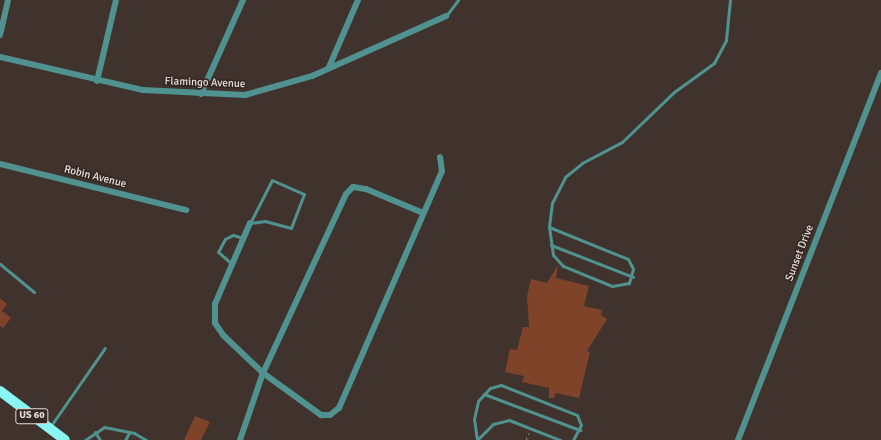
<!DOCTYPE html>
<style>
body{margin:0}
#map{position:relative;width:881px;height:440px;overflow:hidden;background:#40332e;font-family:Signika,sans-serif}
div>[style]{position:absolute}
.building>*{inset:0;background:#7e4328}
.path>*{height:1px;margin-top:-0.5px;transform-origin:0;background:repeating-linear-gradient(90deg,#8c827d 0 3px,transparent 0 6px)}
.service>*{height:3px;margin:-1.5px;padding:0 1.5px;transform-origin:1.5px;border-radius:1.5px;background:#509290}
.minor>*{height:6px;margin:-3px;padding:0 3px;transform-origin:3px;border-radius:3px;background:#509290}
.trunk>*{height:10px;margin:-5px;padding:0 5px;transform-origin:5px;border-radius:5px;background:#8af6f2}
span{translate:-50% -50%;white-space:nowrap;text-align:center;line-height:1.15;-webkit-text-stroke:3.5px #362924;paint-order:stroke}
.shield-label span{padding:1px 3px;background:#362924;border:1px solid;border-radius:3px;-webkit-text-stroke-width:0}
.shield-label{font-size:10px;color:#e5ddd9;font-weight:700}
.street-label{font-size:11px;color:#e5ddd9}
</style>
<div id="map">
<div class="building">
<div style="clip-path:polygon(558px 265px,556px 278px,589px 286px,584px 306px,602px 310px,601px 315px,607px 319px,587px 351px,590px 352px,579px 398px,556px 393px,554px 398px,549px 398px,549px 388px,522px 382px,524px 376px,505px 372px,510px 349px,517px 350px,523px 327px,529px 327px,527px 296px,531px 279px,547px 283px)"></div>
<div style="clip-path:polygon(0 298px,7px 304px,2px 311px,11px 318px,3px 328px,0 326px)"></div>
<div style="clip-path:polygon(195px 416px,210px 422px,201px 440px,184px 440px)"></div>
</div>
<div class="path">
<div style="left:526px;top:440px;width:8px;rotate:-67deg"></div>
</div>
<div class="service">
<div style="left:446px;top:16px;width:20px;rotate:-53deg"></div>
<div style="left:272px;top:180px;width:35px;rotate:24deg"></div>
<div style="left:304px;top:194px;width:36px;rotate:111deg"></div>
<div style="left:291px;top:228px;width:27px;rotate:-165deg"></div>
<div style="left:265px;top:221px;width:15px;rotate:172deg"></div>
<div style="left:250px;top:223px;width:48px;rotate:-62.9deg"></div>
<div style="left:549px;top:227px;width:24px;rotate:-83deg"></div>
<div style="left:552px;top:203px;width:29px;rotate:-63deg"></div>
<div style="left:565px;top:177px;width:22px;rotate:-39deg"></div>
<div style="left:582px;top:163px;width:45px;rotate:-27.7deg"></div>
<div style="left:622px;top:142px;width:72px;rotate:-43.9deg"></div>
<div style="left:674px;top:92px;width:49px;rotate:-35.9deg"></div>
<div style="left:714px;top:63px;width:26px;rotate:-62deg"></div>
<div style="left:726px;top:40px;width:40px;rotate:-84.3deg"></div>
<div style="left:549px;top:227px;width:85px;rotate:22.1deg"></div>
<div style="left:628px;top:259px;width:11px;rotate:63deg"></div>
<div style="left:633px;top:269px;width:15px;rotate:106deg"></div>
<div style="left:629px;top:283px;width:17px;rotate:170deg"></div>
<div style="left:612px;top:286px;width:53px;rotate:-157.8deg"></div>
<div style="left:563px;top:266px;width:15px;rotate:-132deg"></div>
<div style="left:553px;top:255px;width:28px;rotate:-98deg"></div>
<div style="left:551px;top:245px;width:88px;rotate:21.3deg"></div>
<div style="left:0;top:264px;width:44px;rotate:39.5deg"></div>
<div style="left:232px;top:264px;width:18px;rotate:-139deg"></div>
<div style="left:218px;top:252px;width:15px;rotate:-62deg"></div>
<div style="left:225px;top:239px;width:9px;rotate:-27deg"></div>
<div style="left:233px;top:235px;width:10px;rotate:17deg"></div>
<div style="left:484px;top:394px;width:103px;rotate:20.6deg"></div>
<div style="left:50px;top:427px;width:96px;rotate:-55.2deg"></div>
<div style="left:95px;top:432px;width:9px;rotate:58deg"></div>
<div style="left:85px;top:440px;width:23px;rotate:-34deg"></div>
<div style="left:104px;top:427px;width:31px;rotate:11deg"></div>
<div style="left:134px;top:433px;width:14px;rotate:30deg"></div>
<div style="left:125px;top:440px;width:8px;rotate:-60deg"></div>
<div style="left:477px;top:440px;width:21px;rotate:-98deg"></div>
<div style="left:474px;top:419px;width:18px;rotate:-77deg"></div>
<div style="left:478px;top:401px;width:18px;rotate:-47deg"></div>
<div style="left:490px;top:388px;width:11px;rotate:-15deg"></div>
<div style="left:501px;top:385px;width:82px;rotate:21.5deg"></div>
<div style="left:577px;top:415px;width:11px;rotate:68deg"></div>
<div style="left:581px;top:425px;width:17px;rotate:118deg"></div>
<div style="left:477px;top:440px;width:23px;rotate:-45deg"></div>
<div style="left:493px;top:424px;width:16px;rotate:-14deg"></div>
<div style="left:509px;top:420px;width:55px;rotate:21.4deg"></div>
</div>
<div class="minor">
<div style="left:0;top:35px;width:36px;rotate:-77deg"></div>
<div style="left:0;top:57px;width:147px;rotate:13deg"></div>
<div style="left:143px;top:90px;width:102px;rotate:2.8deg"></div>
<div style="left:245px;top:95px;width:70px;rotate:-15.8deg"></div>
<div style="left:312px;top:76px;width:147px;rotate:-24.1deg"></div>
<div style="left:329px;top:67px;width:73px;rotate:-66.6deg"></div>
<div style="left:97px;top:81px;width:83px;rotate:-76.8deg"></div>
<div style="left:201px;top:94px;width:103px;rotate:-65.9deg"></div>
<div style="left:0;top:164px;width:192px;rotate:13.9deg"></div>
<div style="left:250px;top:223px;width:88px;rotate:113.4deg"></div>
<div style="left:215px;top:304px;width:19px;rotate:90deg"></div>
<div style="left:215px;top:323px;width:14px;rotate:56deg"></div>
<div style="left:223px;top:335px;width:55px;rotate:43.5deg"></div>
<div style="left:263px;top:373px;width:72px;rotate:35.9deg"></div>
<div style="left:321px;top:415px;width:9px"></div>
<div style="left:330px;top:415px;width:11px;rotate:-38deg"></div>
<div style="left:339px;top:408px;width:258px;rotate:-66.5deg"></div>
<div style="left:442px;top:171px;width:14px;rotate:-98deg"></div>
<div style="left:240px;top:440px;width:71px;rotate:-71.1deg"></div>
<div style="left:263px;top:373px;width:197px;rotate:-65.1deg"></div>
<div style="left:346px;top:194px;width:10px;rotate:-45deg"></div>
<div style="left:353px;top:187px;width:13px;rotate:9deg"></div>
<div style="left:366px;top:189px;width:62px;rotate:22.8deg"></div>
<div style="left:738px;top:440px;width:394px;rotate:-68.7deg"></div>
</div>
<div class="trunk">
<div style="left:0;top:391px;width:81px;rotate:37deg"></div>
</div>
<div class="shield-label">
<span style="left:32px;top:416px">US 60</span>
</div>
<div class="street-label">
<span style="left:205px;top:83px;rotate:2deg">Flamingo Avenue</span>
<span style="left:95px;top:177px;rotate:14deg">Robin Avenue</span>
<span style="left:800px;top:253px;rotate:-69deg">Sunset Drive</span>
</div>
</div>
